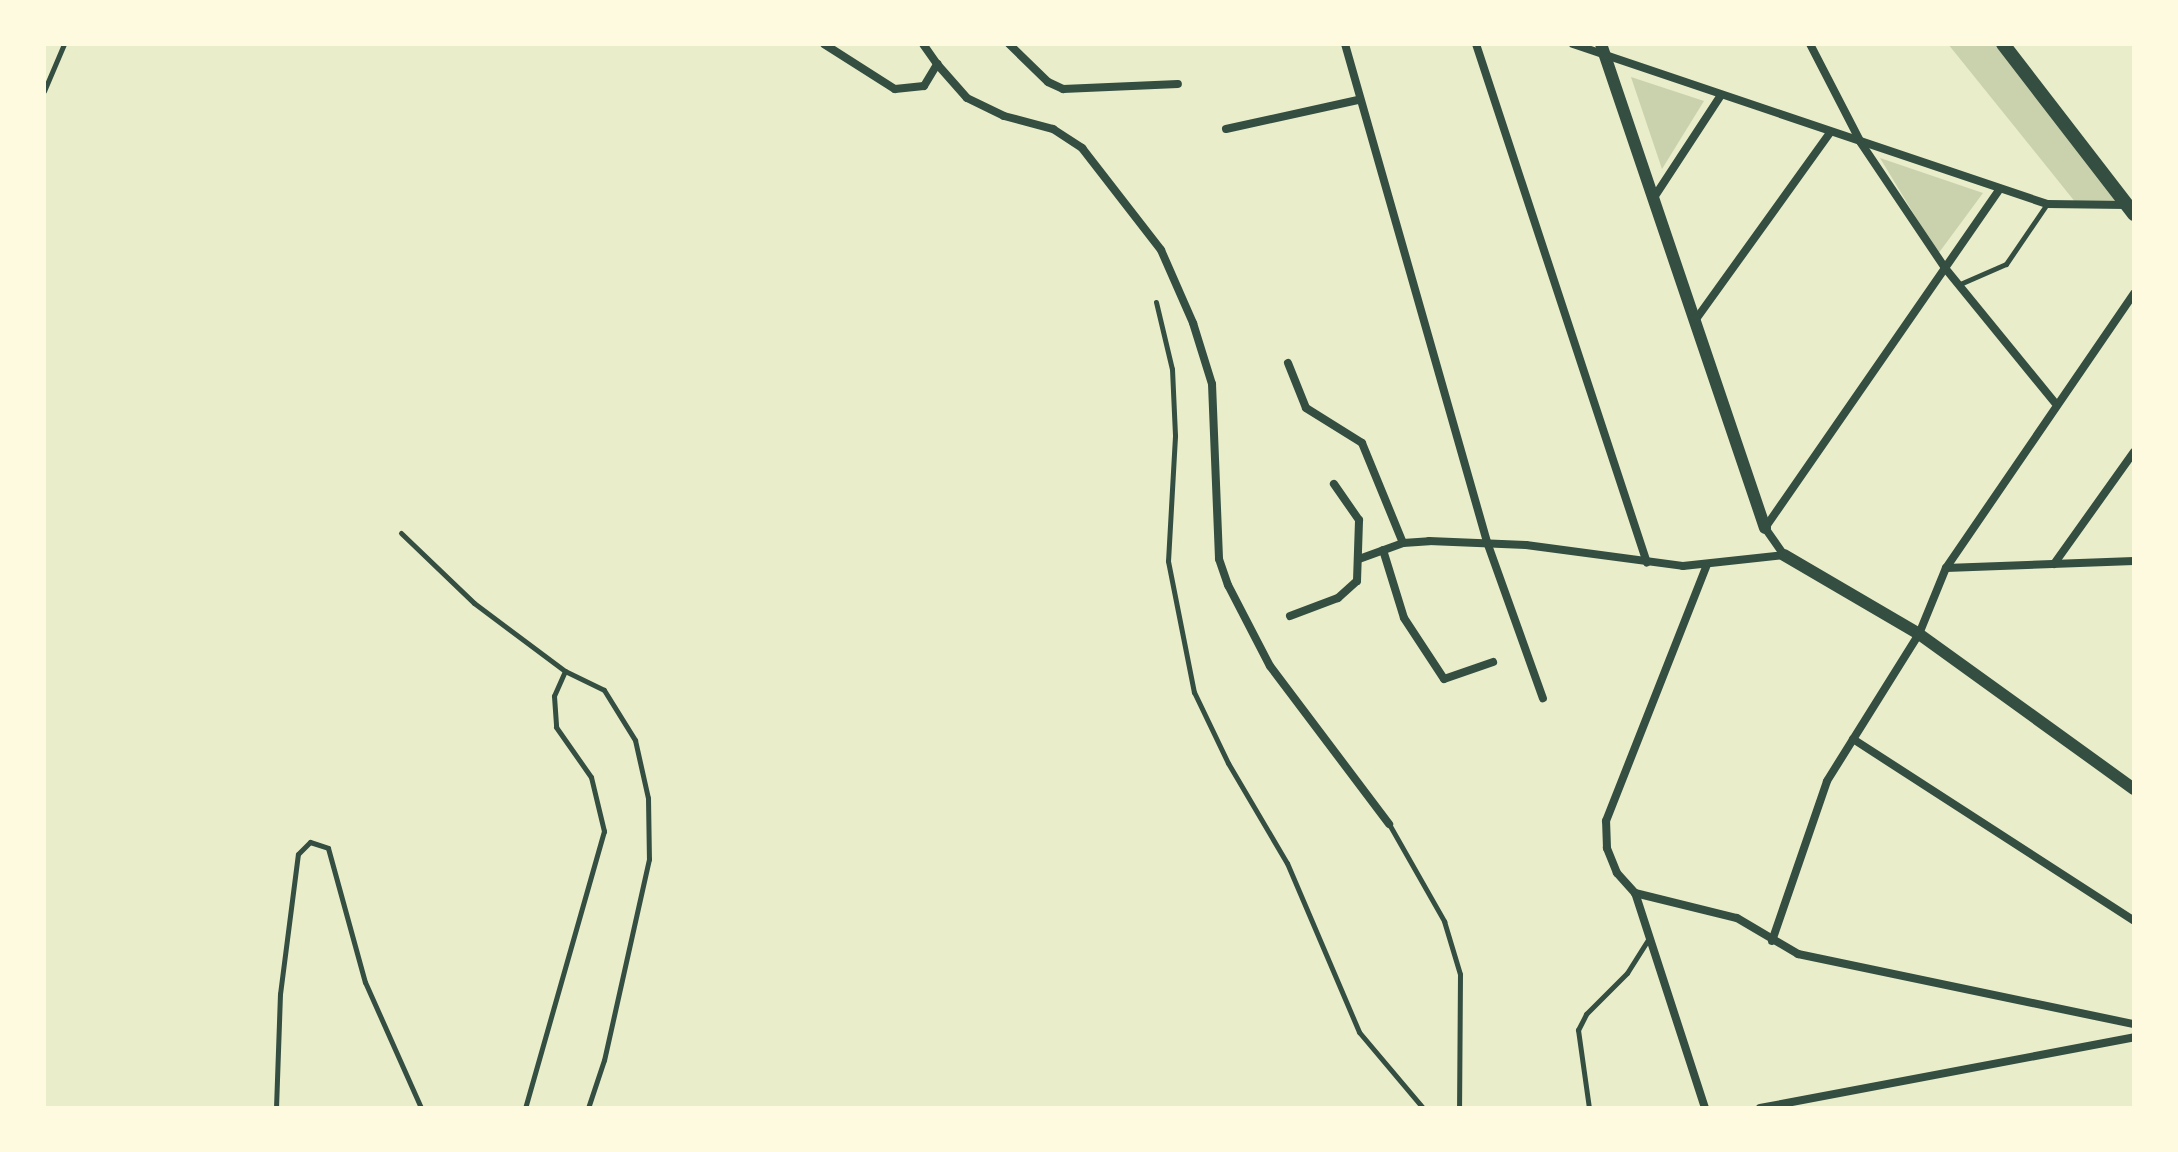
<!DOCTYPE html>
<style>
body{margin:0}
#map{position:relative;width:2178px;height:1152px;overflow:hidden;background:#e9edc9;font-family:"Source Sans 3",sans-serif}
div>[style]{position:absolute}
.green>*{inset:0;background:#cad2ad}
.service>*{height:5px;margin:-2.5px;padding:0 2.5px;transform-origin:2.5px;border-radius:2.5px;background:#344e41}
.minor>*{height:8px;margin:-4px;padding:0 4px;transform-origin:4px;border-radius:4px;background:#344e41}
.tertiary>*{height:12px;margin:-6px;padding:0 6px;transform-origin:6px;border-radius:6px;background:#344e41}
.secondary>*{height:14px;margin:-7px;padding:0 7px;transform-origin:7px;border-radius:7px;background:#344e41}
span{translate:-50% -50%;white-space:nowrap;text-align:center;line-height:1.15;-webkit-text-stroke:7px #fefae0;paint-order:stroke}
.frame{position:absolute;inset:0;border:46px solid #fefae0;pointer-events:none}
</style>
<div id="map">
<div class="green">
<div style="clip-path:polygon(1948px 44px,2003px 44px,2127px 205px,2080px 208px)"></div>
<div style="clip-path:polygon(1631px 77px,1704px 101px,1662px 169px)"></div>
<div style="clip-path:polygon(1880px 158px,1983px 193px,1938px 254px)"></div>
</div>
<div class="service">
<div style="left:44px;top:91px;width:51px;rotate:-66.9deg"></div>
<div style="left:1960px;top:284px;width:50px;rotate:-23.5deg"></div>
<div style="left:2006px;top:264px;width:73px;rotate:-55.7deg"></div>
<div style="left:1156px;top:302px;width:69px;rotate:76.6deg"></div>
<div style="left:1172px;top:369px;width:67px;rotate:87.4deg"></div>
<div style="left:1175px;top:436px;width:125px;rotate:93.2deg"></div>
<div style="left:1168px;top:561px;width:134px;rotate:78.8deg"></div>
<div style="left:1194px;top:692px;width:79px;rotate:64.4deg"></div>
<div style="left:1228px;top:763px;width:116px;rotate:59.5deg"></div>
<div style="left:1287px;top:863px;width:184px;rotate:66.9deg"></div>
<div style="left:1359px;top:1032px;width:99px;rotate:49.9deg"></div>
<div style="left:401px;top:533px;width:101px;rotate:43.8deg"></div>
<div style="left:474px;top:603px;width:114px;rotate:36.8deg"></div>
<div style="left:565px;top:671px;width:27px;rotate:114deg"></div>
<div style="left:554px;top:696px;width:31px;rotate:86deg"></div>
<div style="left:556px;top:727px;width:61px;rotate:55deg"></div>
<div style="left:591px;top:777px;width:56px;rotate:76.5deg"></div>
<div style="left:604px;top:831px;width:288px;rotate:105.9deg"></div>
<div style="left:565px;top:671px;width:43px;rotate:26deg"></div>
<div style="left:604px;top:690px;width:59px;rotate:58.2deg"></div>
<div style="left:635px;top:740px;width:59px;rotate:77.4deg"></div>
<div style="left:648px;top:798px;width:61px;rotate:89.1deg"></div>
<div style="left:649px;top:859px;width:206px;rotate:102.6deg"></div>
<div style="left:604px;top:1060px;width:51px;rotate:108.4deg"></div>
<div style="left:1389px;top:824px;width:112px;rotate:60.4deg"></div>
<div style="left:1444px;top:921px;width:55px;rotate:73.2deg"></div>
<div style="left:1460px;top:974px;width:134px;rotate:90.4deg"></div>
<div style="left:276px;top:1108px;width:114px;rotate:-88deg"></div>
<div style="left:280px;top:994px;width:141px;rotate:-82.7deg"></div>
<div style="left:298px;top:854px;width:17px;rotate:-45deg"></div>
<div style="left:310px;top:842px;width:19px;rotate:18deg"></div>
<div style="left:328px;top:848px;width:139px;rotate:74.6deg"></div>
<div style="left:365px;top:982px;width:138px;rotate:66deg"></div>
<div style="left:1589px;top:1108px;width:79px;rotate:-98deg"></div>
<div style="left:1578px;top:1030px;width:18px;rotate:-63deg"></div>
<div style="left:1586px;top:1014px;width:58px;rotate:-45deg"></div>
<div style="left:1627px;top:973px;width:41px;rotate:-57.8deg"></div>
</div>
<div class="minor">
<div style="left:824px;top:44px;width:84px;rotate:32.4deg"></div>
<div style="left:895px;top:89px;width:29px;rotate:-6deg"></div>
<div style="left:924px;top:86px;width:26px;rotate:-59deg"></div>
<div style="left:937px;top:64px;width:24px;rotate:-125deg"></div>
<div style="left:1009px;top:44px;width:54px;rotate:44.3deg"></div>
<div style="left:1048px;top:82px;width:17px;rotate:25deg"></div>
<div style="left:1063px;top:89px;width:115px;rotate:-2.5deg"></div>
<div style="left:1345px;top:44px;width:518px;rotate:74.08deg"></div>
<div style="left:1487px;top:542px;width:166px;rotate:70.3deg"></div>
<div style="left:1476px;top:44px;width:546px;rotate:71.76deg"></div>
<div style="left:1573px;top:44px;width:500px;rotate:18.65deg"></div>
<div style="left:2047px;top:204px;width:80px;rotate:0.7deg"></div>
<div style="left:1810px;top:44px;width:111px;rotate:62.7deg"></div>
<div style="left:1861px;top:143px;width:151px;rotate:56.1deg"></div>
<div style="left:1945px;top:268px;width:174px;rotate:50.8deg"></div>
<div style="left:937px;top:64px;width:45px;rotate:48.6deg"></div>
<div style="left:967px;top:98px;width:41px;rotate:25.9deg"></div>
<div style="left:1004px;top:116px;width:51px;rotate:14.9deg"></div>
<div style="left:1053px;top:129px;width:35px;rotate:33deg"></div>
<div style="left:1082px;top:148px;width:129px;rotate:52.2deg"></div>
<div style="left:1161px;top:250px;width:80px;rotate:66.3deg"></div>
<div style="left:1193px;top:323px;width:64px;rotate:72.7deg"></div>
<div style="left:1212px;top:384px;width:175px;rotate:87.7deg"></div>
<div style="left:1219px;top:559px;width:28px;rotate:71deg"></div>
<div style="left:1228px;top:585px;width:91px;rotate:62.6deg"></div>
<div style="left:1270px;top:666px;width:198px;rotate:53deg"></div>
<div style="left:1226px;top:129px;width:135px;rotate:-12.4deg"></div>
<div style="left:1653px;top:199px;width:124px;rotate:-56.8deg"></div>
<div style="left:1694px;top:322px;width:233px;rotate:-54.3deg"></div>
<div style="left:1288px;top:363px;width:48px;rotate:68.2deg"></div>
<div style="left:1306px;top:408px;width:66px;rotate:32deg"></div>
<div style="left:1362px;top:443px;width:108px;rotate:67.7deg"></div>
<div style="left:1383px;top:550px;width:71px;rotate:72.8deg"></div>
<div style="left:1404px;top:618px;width:73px;rotate:56.7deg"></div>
<div style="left:1444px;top:679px;width:52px;rotate:-19.1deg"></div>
<div style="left:1359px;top:559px;width:47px;rotate:-20deg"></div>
<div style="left:1403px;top:543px;width:26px;rotate:-4deg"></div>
<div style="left:1429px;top:541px;width:97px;rotate:2.4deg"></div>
<div style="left:1526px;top:545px;width:158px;rotate:7.6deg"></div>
<div style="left:1683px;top:566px;width:102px;rotate:-6.2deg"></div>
<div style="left:1784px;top:555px;width:33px;rotate:-125deg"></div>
<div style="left:1765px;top:528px;width:412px;rotate:-55.3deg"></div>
<div style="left:2054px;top:564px;width:138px;rotate:-54.5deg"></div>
<div style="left:1946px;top:568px;width:188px;rotate:-2.1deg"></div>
<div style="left:1290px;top:616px;width:51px;rotate:-20.6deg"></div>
<div style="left:1338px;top:598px;width:25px;rotate:-42deg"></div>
<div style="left:1357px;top:581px;width:61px;rotate:-88.1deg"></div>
<div style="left:1359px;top:520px;width:44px;rotate:-124.8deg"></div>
<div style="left:1853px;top:739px;width:335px;rotate:32.9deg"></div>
<div style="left:1635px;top:893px;width:105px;rotate:13.8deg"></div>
<div style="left:1737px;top:918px;width:71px;rotate:30.5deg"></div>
<div style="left:1798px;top:954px;width:343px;rotate:11.8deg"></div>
<div style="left:1772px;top:941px;width:169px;rotate:-71deg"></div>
<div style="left:1827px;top:781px;width:173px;rotate:-58deg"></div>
<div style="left:1919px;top:634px;width:71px;rotate:-67.8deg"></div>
<div style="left:1946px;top:568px;width:333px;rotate:-55.6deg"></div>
<div style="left:1705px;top:1108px;width:226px;rotate:-108deg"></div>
<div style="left:1635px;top:893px;width:27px;rotate:-132deg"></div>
<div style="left:1617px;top:873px;width:27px;rotate:-112deg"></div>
<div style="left:1607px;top:848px;width:27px;rotate:-92deg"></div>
<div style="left:1606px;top:821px;width:275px;rotate:-68.5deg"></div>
<div style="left:1760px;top:1108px;width:381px;rotate:-10.7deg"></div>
</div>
<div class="tertiary">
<div style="left:1601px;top:44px;width:511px;rotate:71.28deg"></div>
<div style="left:1784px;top:555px;width:156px;rotate:30.3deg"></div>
<div style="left:1919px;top:634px;width:265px;rotate:35.8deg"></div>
</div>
<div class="secondary">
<div style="left:2003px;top:44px;width:215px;rotate:52.4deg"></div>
</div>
<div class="frame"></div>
</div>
